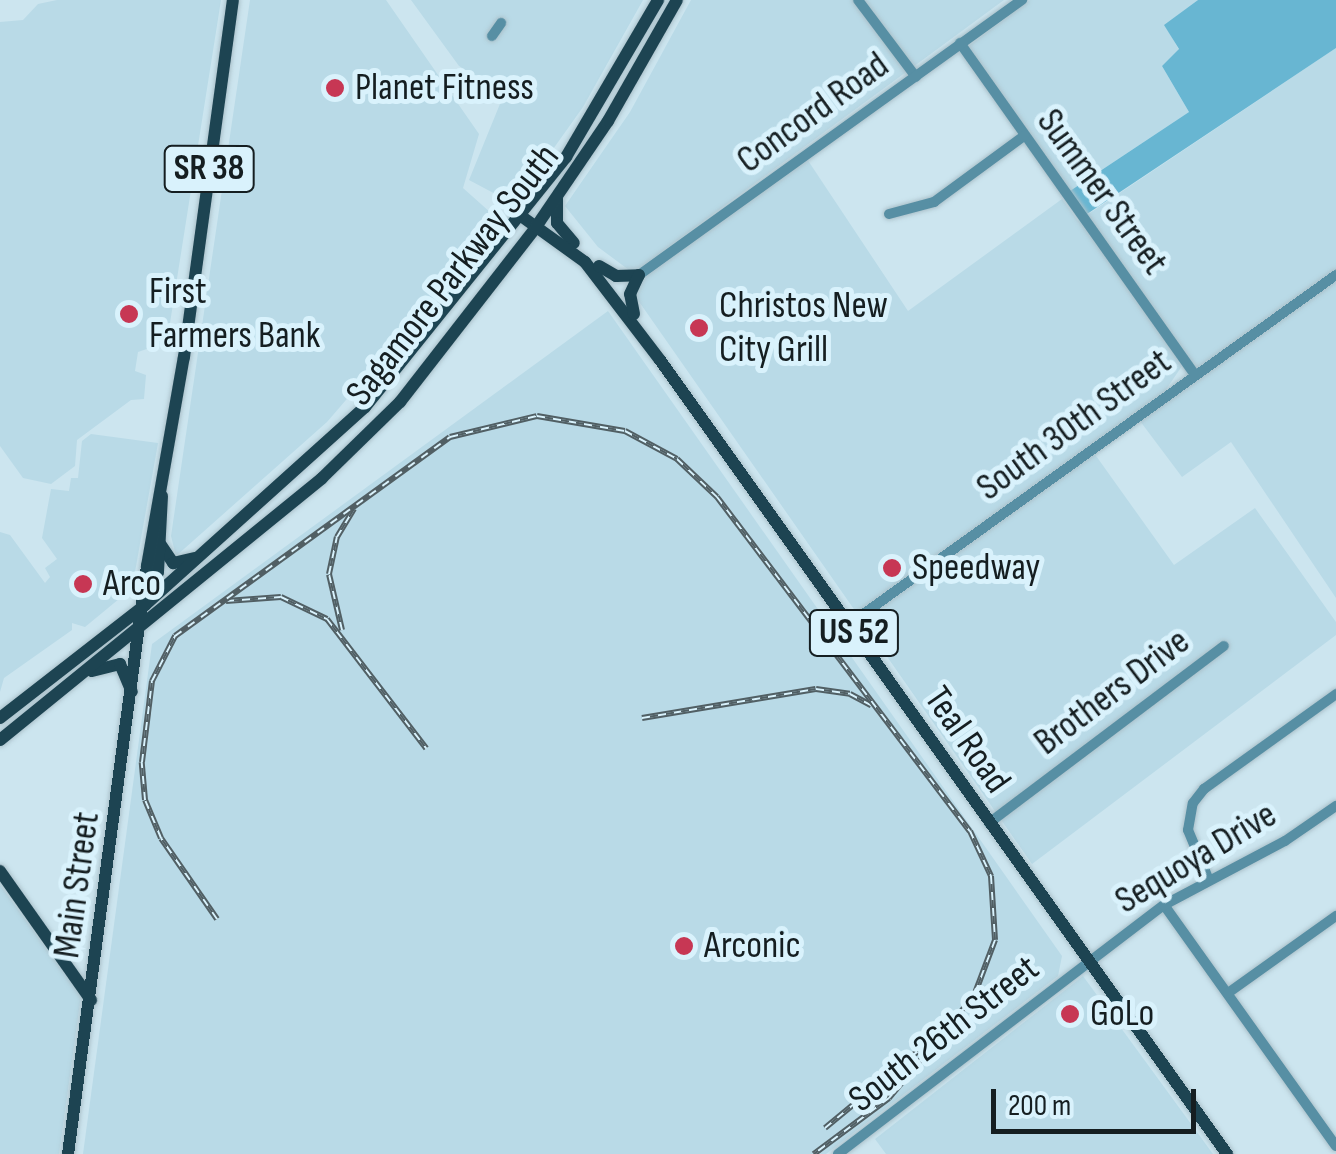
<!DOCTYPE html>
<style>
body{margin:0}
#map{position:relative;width:1336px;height:1154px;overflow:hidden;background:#cce5ef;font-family:"Sofia Sans Condensed",sans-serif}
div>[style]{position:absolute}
.built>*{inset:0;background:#b9dae7}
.forest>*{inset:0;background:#68b6d2}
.roads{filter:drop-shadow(0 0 2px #abc1ca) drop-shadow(0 0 2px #abc1ca)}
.minor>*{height:10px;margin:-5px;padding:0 5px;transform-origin:5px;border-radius:5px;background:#578fa4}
.major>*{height:12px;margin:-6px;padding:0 6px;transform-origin:6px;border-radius:6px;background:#1d4452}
.rail>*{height:6px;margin-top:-3px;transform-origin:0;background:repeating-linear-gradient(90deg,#d9f2fc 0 8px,#515f64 0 16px);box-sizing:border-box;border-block:2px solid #515f64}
.dots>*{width:28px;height:28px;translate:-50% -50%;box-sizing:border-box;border:5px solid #d9f2fc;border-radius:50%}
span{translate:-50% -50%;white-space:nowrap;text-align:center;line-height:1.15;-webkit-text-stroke:10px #d9f2fc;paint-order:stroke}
.shield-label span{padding:2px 8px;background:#d9f2fc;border:2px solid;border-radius:8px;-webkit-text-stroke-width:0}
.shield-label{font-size:35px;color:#151e21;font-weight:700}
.poi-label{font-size:38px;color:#151e21}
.left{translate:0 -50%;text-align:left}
.street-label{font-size:38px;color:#151e21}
.scale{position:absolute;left:991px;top:1089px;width:205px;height:45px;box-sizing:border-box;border:5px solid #151e21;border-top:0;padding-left:12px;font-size:30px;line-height:35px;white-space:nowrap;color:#151e21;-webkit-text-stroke:8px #d9f2fc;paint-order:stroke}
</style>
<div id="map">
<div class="built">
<div style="clip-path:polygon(57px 0,221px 0,167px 342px,138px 352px,135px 371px,146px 375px,144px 399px,131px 400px,77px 440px,75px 466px,51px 484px,23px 478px,0 446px,0 22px,23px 20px,38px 4px)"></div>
<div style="clip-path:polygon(250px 0,386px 0,479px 134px,463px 188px,500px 221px,327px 422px,176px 556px,171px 536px)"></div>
<div style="clip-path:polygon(411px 0,643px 0,583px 107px,514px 204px,469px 180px,504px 94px,459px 66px)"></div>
<div style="clip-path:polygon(691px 0,1004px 0,633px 273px,598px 247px,565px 206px,630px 112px)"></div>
<div style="clip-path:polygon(1030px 0,1198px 0,1165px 25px,1179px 50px,1162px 66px,1189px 112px,1070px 191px,970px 52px,970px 45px)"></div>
<div style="clip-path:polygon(1336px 48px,1336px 598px,1231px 442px,1182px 477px,1140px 421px,1191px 383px,1182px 366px,1165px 391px,1026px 491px,1094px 453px,1174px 565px,1255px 508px,1336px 622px,1336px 635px,1032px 864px,633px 293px,640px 281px,807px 159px,908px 311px,1062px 199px,1078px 221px)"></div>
<div style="clip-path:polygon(608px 311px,1062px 956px,1058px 976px,826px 1154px,83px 1154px,152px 644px)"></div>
<div style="clip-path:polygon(91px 434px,158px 443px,135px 572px,125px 594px,85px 627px,72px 623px,72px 630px,4px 678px,0 692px,0 532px,10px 535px,45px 583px,50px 577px,45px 568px,57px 559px,42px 538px,51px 489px,69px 491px,71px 478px,78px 478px,82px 441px)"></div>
<div style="clip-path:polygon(0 885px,81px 996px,59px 1154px,0 1154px)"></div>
<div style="clip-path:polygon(1083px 976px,1213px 1154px,886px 1154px,875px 1139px)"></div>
</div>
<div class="forest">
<div style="clip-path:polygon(1198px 0,1336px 0,1336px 48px,1087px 214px,1070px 191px,1189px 112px,1162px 66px,1179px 49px,1164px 25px)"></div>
</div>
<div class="roads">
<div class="minor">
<div style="left:858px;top:0;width:96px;rotate:53deg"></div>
<div style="left:492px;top:36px;width:16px;rotate:-55deg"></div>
<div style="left:960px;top:43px;width:407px;rotate:54.7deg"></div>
<div style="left:889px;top:214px;width:47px;rotate:-14.9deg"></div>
<div style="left:934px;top:202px;width:112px;rotate:-36.3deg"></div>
<div style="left:639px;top:275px;width:472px;rotate:-35.7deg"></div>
<div style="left:848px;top:625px;width:601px;rotate:-35.65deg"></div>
<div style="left:989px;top:823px;width:294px;rotate:-37deg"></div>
<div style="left:1208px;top:878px;width:52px;rotate:-112.6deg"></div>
<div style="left:1188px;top:830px;width:27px;rotate:-80deg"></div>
<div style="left:1193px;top:803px;width:18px;rotate:-52deg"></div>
<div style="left:1204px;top:789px;width:163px;rotate:-35.7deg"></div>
<div style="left:1164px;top:905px;width:296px;rotate:54.5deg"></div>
<div style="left:1228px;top:993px;width:133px;rotate:-35.5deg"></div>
<div style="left:838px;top:1154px;width:410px;rotate:-37.4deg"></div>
<div style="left:1164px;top:905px;width:137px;rotate:-27.9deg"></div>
<div style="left:1285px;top:841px;width:62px;rotate:-34.5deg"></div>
</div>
<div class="major">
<div style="left:557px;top:198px;width:25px;rotate:90deg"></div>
<div style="left:557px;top:223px;width:26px;rotate:50deg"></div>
<div style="left:521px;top:216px;width:79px;rotate:35.7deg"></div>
<div style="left:585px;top:262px;width:123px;rotate:52.6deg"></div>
<div style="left:660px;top:360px;width:976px;rotate:54.47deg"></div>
<div style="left:599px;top:266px;width:20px;rotate:30deg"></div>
<div style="left:616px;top:276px;width:23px;rotate:-2deg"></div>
<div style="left:634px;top:314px;width:20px;rotate:-101deg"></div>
<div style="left:630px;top:294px;width:21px;rotate:-65deg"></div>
<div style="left:161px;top:545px;width:22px;rotate:56deg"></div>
<div style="left:173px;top:563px;width:22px;rotate:-13deg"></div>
<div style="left:150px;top:594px;width:23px;rotate:-70deg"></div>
<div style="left:158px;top:572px;width:76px;rotate:-87deg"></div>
<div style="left:92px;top:671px;width:29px;rotate:-14deg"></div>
<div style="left:120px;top:664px;width:30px;rotate:67deg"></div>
<div style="left:0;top:718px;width:184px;rotate:-37.9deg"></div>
<div style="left:145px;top:605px;width:296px;rotate:-42deg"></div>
<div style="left:365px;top:407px;width:321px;rotate:-51.2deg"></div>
<div style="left:566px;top:157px;width:182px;rotate:-59.6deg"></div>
<div style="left:0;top:740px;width:415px;rotate:-39.1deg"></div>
<div style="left:322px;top:478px;width:109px;rotate:-44.3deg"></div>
<div style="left:400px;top:402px;width:222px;rotate:-52.1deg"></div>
<div style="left:536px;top:227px;width:128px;rotate:-55.8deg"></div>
<div style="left:608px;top:121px;width:139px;rotate:-60.3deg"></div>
<div style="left:0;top:871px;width:158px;rotate:54.8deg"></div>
<div style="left:68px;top:1154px;width:593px;rotate:-82.35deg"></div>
<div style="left:147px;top:566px;width:212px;rotate:-80deg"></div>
<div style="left:184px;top:357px;width:360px;rotate:-82.2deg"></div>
</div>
</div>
<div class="rail">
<div style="left:226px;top:601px;width:55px;rotate:-4.2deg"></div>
<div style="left:281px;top:597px;width:51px;rotate:25.6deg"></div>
<div style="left:327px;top:619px;width:163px;rotate:52.5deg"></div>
<div style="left:342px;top:630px;width:57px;rotate:-103.1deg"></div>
<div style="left:329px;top:574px;width:38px;rotate:-78deg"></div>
<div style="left:337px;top:537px;width:33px;rotate:-59deg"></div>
<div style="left:642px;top:718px;width:176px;rotate:-9.5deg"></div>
<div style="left:816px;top:689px;width:34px;rotate:8deg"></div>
<div style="left:850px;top:694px;width:24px;rotate:28deg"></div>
<div style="left:217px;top:919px;width:98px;rotate:-124.7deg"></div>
<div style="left:161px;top:838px;width:41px;rotate:-112.8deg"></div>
<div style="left:145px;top:800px;width:38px;rotate:-95deg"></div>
<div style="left:142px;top:762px;width:82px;rotate:-83deg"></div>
<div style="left:152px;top:681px;width:51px;rotate:-62.9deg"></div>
<div style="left:175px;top:636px;width:339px;rotate:-35.9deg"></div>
<div style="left:450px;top:437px;width:89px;rotate:-13.6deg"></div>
<div style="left:537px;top:416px;width:89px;rotate:9.7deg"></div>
<div style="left:625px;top:431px;width:59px;rotate:28.3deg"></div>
<div style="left:677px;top:459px;width:55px;rotate:43.5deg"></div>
<div style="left:717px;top:497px;width:419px;rotate:52.9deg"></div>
<div style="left:970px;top:831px;width:50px;rotate:65deg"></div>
<div style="left:991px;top:876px;width:64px;rotate:86.4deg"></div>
<div style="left:995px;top:940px;width:60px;rotate:110.6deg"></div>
<div style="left:974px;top:996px;width:133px;rotate:129.8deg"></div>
<div style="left:889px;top:1098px;width:94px;rotate:143.3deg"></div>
<div style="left:825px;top:1128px;width:121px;rotate:-39.6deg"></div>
</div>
<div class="dots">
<div style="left:335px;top:88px;background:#c73754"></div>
<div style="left:129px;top:314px;background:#c73754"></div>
<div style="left:699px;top:328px;background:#c73754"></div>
<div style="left:892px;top:568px;background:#c73754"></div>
<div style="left:83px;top:584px;background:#c73754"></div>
<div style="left:684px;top:946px;background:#c73754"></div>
<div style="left:1070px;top:1014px;background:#c73754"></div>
</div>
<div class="shield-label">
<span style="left:209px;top:169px">SR 38</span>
<span style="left:854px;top:633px">US 52</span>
</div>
<div class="poi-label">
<span class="left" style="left:355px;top:88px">Planet Fitness</span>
<span class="left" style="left:149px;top:314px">First<br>Farmers Bank</span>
<span class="left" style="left:719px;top:328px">Christos New<br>City Grill</span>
<span class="left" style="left:912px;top:568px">Speedway</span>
<span class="left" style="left:103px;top:584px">Arco</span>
<span class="left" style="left:704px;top:946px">Arconic</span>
<span class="left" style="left:1090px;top:1014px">GoLo</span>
</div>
<div class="street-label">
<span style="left:813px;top:113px;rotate:-36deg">Concord Road</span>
<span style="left:1102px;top:192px;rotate:54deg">Summer Street</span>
<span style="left:453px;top:275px;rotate:-52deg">Sagamore Parkway South</span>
<span style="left:1074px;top:425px;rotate:-36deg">South 30th Street</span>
<span style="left:1112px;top:692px;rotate:-37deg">Brothers Drive</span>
<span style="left:967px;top:740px;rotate:55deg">Teal Road</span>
<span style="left:1196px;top:858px;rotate:-31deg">Sequoya Drive</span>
<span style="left:77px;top:885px;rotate:-82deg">Main Street</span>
<span style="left:944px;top:1034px;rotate:-38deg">South 26th Street</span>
</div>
<div class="scale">200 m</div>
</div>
